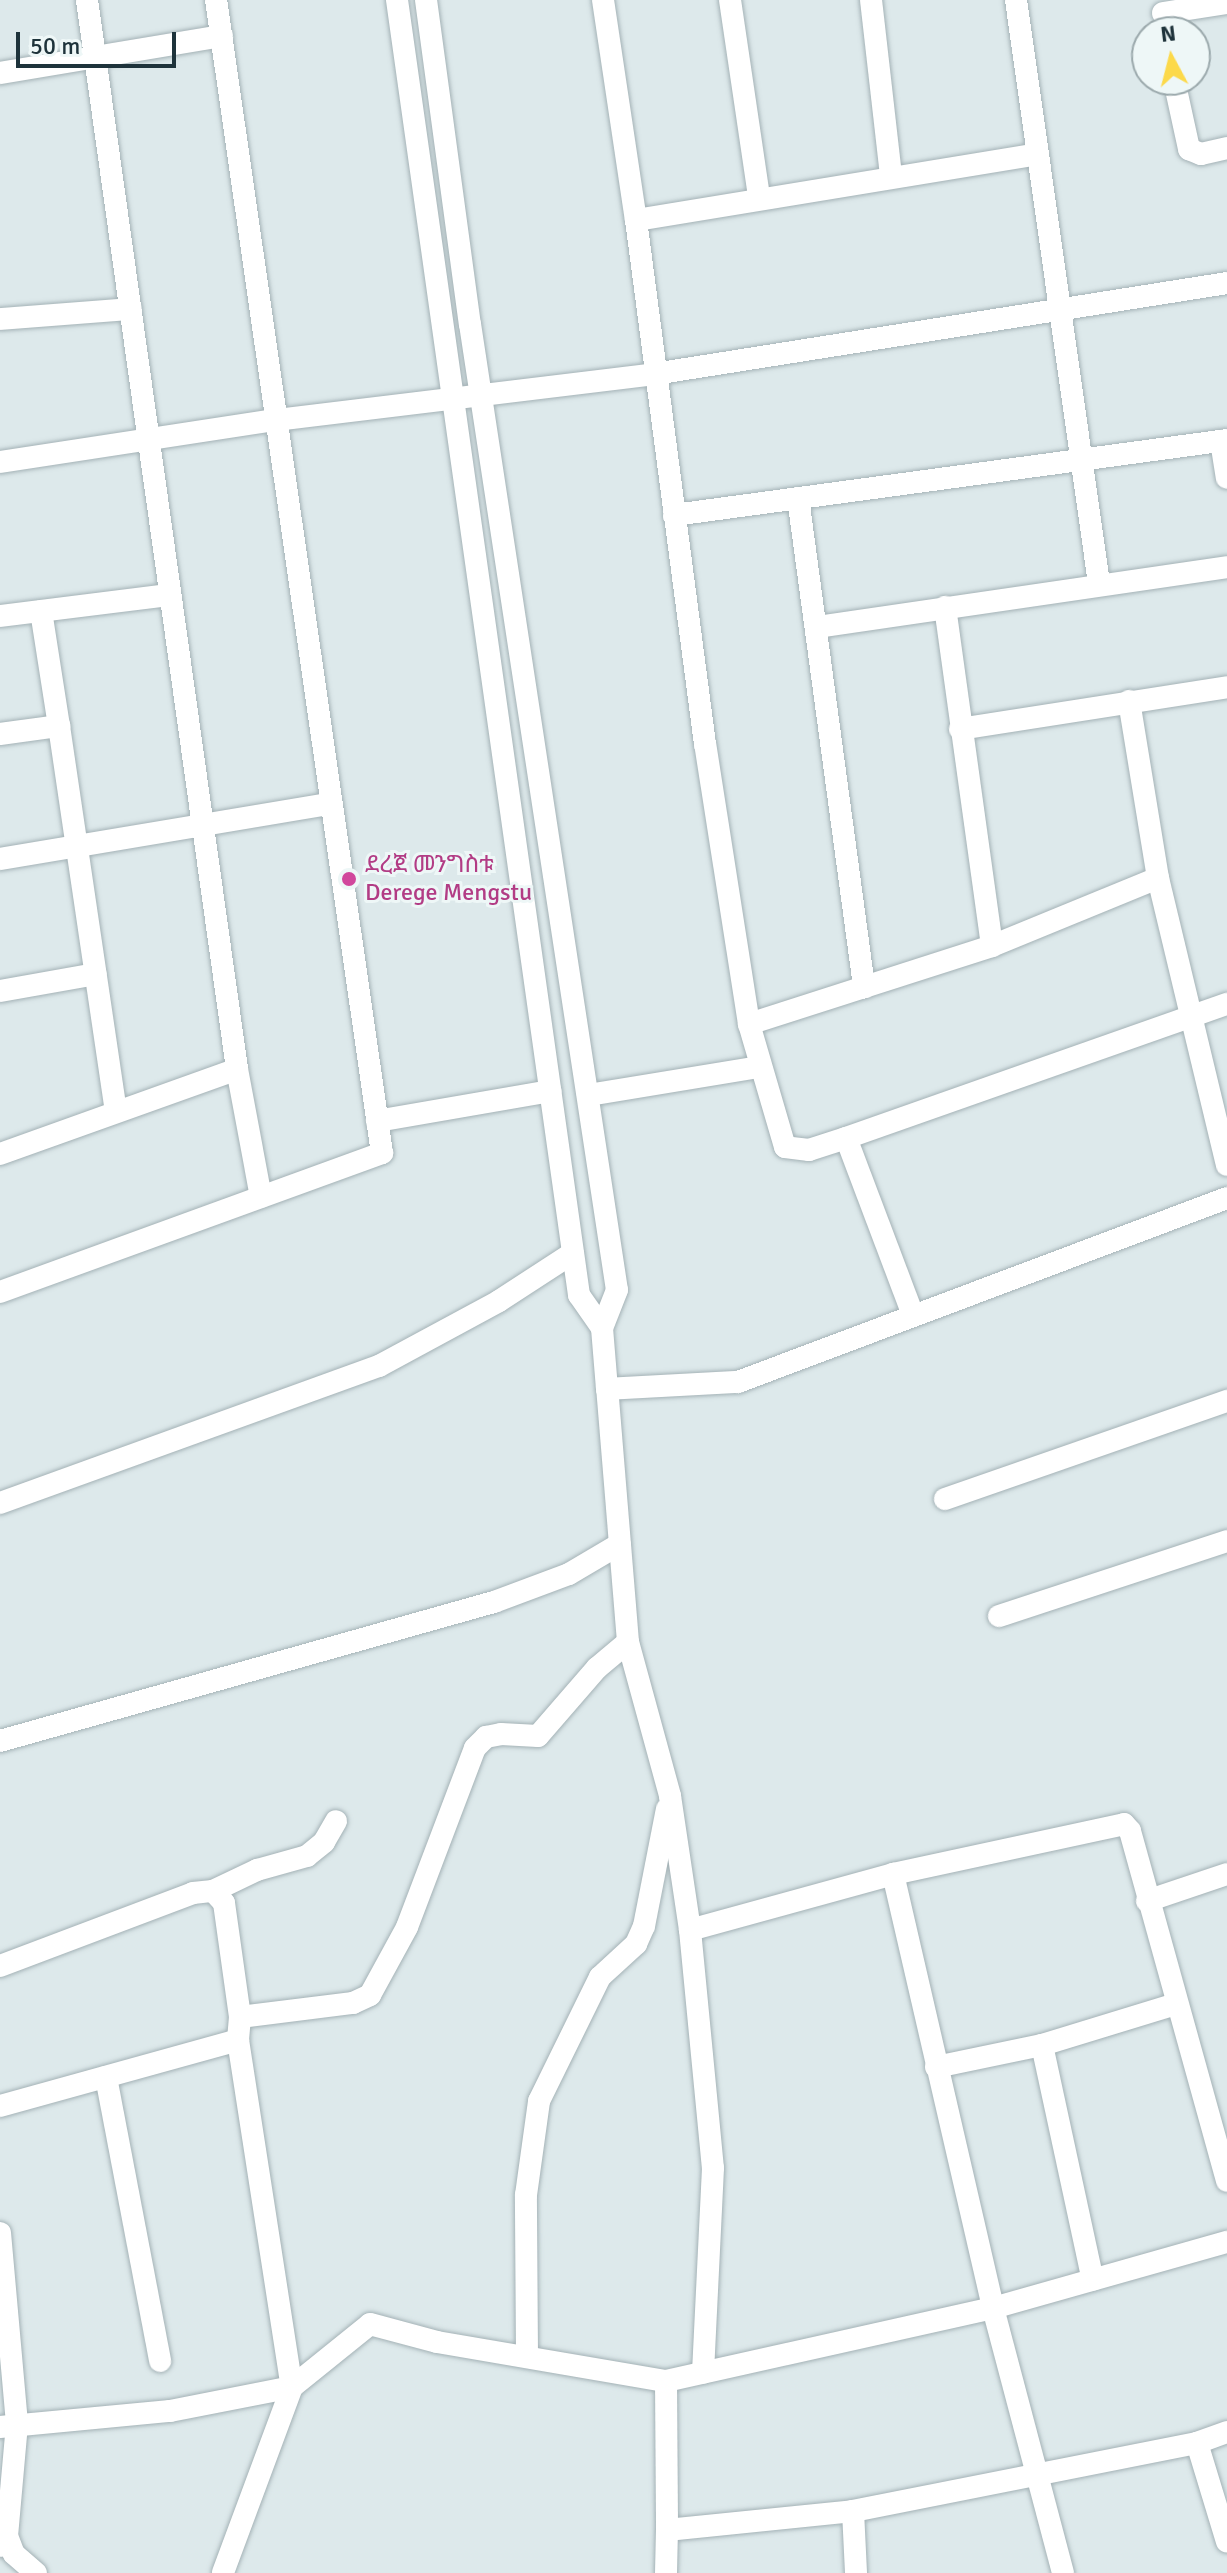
<!DOCTYPE html>
<meta charset="utf-8">
<style>
body{margin:0}
#map{position:relative;width:1227px;height:2573px;overflow:hidden;background:#dde9eb;font-family:Signika,"Noto Sans Ethiopic",sans-serif}
div>[style]{position:absolute}
.roads{filter:drop-shadow(0 0 2px #a4b2b6) drop-shadow(0 0 2px #a4b2b6)}
.minor>*{height:22px;margin:-11px;padding:0 11px;transform-origin:11px;border-radius:11px;background:#fff}
.dots>*{width:22px;height:22px;translate:-50% -50%;box-sizing:border-box;border:4px solid #eef7f7;border-radius:50%}
span{translate:-50% -50%;white-space:nowrap;text-align:center;line-height:1.15;-webkit-text-stroke:6px #eef7f7;paint-order:stroke}
.hotel-label{font-size:24px;color:#b23c85}
.left{translate:0 -50%;text-align:left}
.north{position:absolute;left:1131px;top:16px;width:80px;height:80px;box-sizing:border-box;background:#eef7f7;border:2px solid #9ba9ac;border-radius:50%;rotate:353deg;font-size:22px;font-weight:700;line-height:32px;text-align:center;color:#1e333b}
.north::after{content:'';display:block;margin:auto;width:28px;height:36px;background:#fcd94a;clip-path:polygon(50% 0,100% 100%,50% 72%,0 100%)}
.scale{position:absolute;left:16px;top:32px;width:160px;height:36px;box-sizing:border-box;border:4px solid #1e333b;border-top:0;padding-left:10px;font-size:24px;line-height:28px;white-space:nowrap;color:#1e333b;-webkit-text-stroke:6px #eef7f7;paint-order:stroke}
</style>
<div id="map">
<div class="roads">
<div class="minor">
<div style="left:87px;top:0;width:1079px;rotate:82.01deg"></div>
<div style="left:237px;top:1069px;width:130px;rotate:79.4deg"></div>
<div style="left:397px;top:0;width:1308px;rotate:82deg"></div>
<div style="left:579px;top:1295px;width:40px;rotate:55.1deg"></div>
<div style="left:426px;top:0;width:327px;rotate:82.3deg"></div>
<div style="left:470px;top:324px;width:977px;rotate:81.35deg"></div>
<div style="left:617px;top:1290px;width:41px;rotate:111.5deg"></div>
<div style="left:602px;top:1328px;width:61px;rotate:85.3deg"></div>
<div style="left:607px;top:1389px;width:131px;rotate:-3.1deg"></div>
<div style="left:738px;top:1382px;width:522px;rotate:-20.62deg"></div>
<div style="left:603px;top:0;width:222px;rotate:81.5deg"></div>
<div style="left:730px;top:0;width:199px;rotate:81.6deg"></div>
<div style="left:871px;top:0;width:177px;rotate:83.5deg"></div>
<div style="left:1016px;top:0;width:589px;rotate:81.9deg"></div>
<div style="left:1163px;top:13px;width:65px;rotate:-8.9deg"></div>
<div style="left:0;top:73px;width:225px;rotate:-9.5deg"></div>
<div style="left:1174px;top:80px;width:71px;rotate:77.7deg"></div>
<div style="left:1189px;top:149px;width:13px;rotate:23deg"></div>
<div style="left:1201px;top:154px;width:27px;rotate:-13deg"></div>
<div style="left:0;top:319px;width:131px;rotate:-4.4deg"></div>
<div style="left:1221px;top:441px;width:37px;rotate:81deg"></div>
<div style="left:0;top:462px;width:279px;rotate:-8.7deg"></div>
<div style="left:276px;top:420px;width:381px;rotate:-6.9deg"></div>
<div style="left:654px;top:374px;width:580px;rotate:-9.02deg"></div>
<div style="left:798px;top:498px;width:494px;rotate:82.3deg"></div>
<div style="left:674px;top:515px;width:558px;rotate:-7.72deg"></div>
<div style="left:945px;top:607px;width:342px;rotate:82.1deg"></div>
<div style="left:41px;top:611px;width:116px;rotate:81.1deg"></div>
<div style="left:0;top:616px;width:169px;rotate:-7.1deg"></div>
<div style="left:817px;top:627px;width:414px;rotate:-8.3deg"></div>
<div style="left:1129px;top:701px;width:179px;rotate:80.7deg"></div>
<div style="left:1158px;top:878px;width:295px;rotate:76.5deg"></div>
<div style="left:960px;top:729px;width:270px;rotate:-8.9deg"></div>
<div style="left:0;top:734px;width:60px;rotate:-7.7deg"></div>
<div style="left:59px;top:726px;width:388px;rotate:81.6deg"></div>
<div style="left:0;top:859px;width:333px;rotate:-9.5deg"></div>
<div style="left:0;top:991px;width:97px;rotate:-10.1deg"></div>
<div style="left:749px;top:1024px;width:255px;rotate:-17.8deg"></div>
<div style="left:992px;top:946px;width:179px;rotate:-22.3deg"></div>
<div style="left:588px;top:1095px;width:173px;rotate:-9.3deg"></div>
<div style="left:377px;top:1121px;width:176px;rotate:-9.8deg"></div>
<div style="left:846px;top:1138px;width:39px;rotate:162deg"></div>
<div style="left:809px;top:1150px;width:24px;rotate:-173deg"></div>
<div style="left:785px;top:1147px;width:128px;rotate:-106.3deg"></div>
<div style="left:749px;top:1024px;width:283px;rotate:-98.9deg"></div>
<div style="left:705px;top:744px;width:529px;rotate:-97.5deg"></div>
<div style="left:636px;top:220px;width:407px;rotate:-9.3deg"></div>
<div style="left:0;top:1154px;width:252px;rotate:-19.7deg"></div>
<div style="left:0;top:1292px;width:407px;rotate:-20deg"></div>
<div style="left:382px;top:1153px;width:1165px;rotate:-98.19deg"></div>
<div style="left:913px;top:1315px;width:189px;rotate:-110.7deg"></div>
<div style="left:846px;top:1138px;width:404px;rotate:-19.4deg"></div>
<div style="left:945px;top:1499px;width:299px;rotate:-19.2deg"></div>
<div style="left:0;top:1503px;width:403px;rotate:-19.9deg"></div>
<div style="left:379px;top:1366px;width:136px;rotate:-28.4deg"></div>
<div style="left:499px;top:1301px;width:88px;rotate:-33deg"></div>
<div style="left:999px;top:1616px;width:240px;rotate:-18.2deg"></div>
<div style="left:628px;top:1642px;width:160px;rotate:74.7deg"></div>
<div style="left:670px;top:1796px;width:135px;rotate:81.5deg"></div>
<div style="left:690px;top:1930px;width:239px;rotate:84.5deg"></div>
<div style="left:713px;top:2168px;width:205px;rotate:92.8deg"></div>
<div style="left:0;top:1741px;width:513px;rotate:-15.72deg"></div>
<div style="left:494px;top:1602px;width:80px;rotate:-20.5deg"></div>
<div style="left:569px;top:1574px;width:59px;rotate:-30.5deg"></div>
<div style="left:893px;top:1874px;width:445px;rotate:77deg"></div>
<div style="left:993px;top:2308px;width:274px;rotate:75.2deg"></div>
<div style="left:213px;top:1891px;width:49px;rotate:-25.5deg"></div>
<div style="left:257px;top:1870px;width:52px;rotate:-15.6deg"></div>
<div style="left:307px;top:1856px;width:22px;rotate:-39deg"></div>
<div style="left:324px;top:1842px;width:24px;rotate:-60deg"></div>
<div style="left:1147px;top:1901px;width:84px;rotate:-18.6deg"></div>
<div style="left:690px;top:1930px;width:211px;rotate:-15.4deg"></div>
<div style="left:893px;top:1874px;width:236px;rotate:-12.2deg"></div>
<div style="left:1124px;top:1824px;width:9px;rotate:49deg"></div>
<div style="left:1130px;top:1831px;width:363px;rotate:74.5deg"></div>
<div style="left:0;top:1966px;width:206px;rotate:-20.7deg"></div>
<div style="left:193px;top:1893px;width:20px;rotate:-6deg"></div>
<div style="left:213px;top:1891px;width:16px;rotate:47deg"></div>
<div style="left:224px;top:1903px;width:115px;rotate:82deg"></div>
<div style="left:240px;top:2017px;width:23px;rotate:95deg"></div>
<div style="left:238px;top:2040px;width:351px;rotate:81.2deg"></div>
<div style="left:292px;top:2387px;width:198px;rotate:110.4deg"></div>
<div style="left:240px;top:2017px;width:114px;rotate:-7.1deg"></div>
<div style="left:353px;top:2003px;width:19px;rotate:-25deg"></div>
<div style="left:370px;top:1995px;width:77px;rotate:-61.4deg"></div>
<div style="left:407px;top:1927px;width:191px;rotate:-69.2deg"></div>
<div style="left:475px;top:1748px;width:16px;rotate:-45deg"></div>
<div style="left:486px;top:1737px;width:15px;rotate:-11deg"></div>
<div style="left:501px;top:1734px;width:37px;rotate:3deg"></div>
<div style="left:538px;top:1736px;width:90px;rotate:-49.1deg"></div>
<div style="left:597px;top:1668px;width:40px;rotate:-40deg"></div>
<div style="left:628px;top:1642px;width:254px;rotate:-94.7deg"></div>
<div style="left:1042px;top:2045px;width:240px;rotate:77.8deg"></div>
<div style="left:936px;top:2067px;width:108px;rotate:-11.7deg"></div>
<div style="left:1042px;top:2045px;width:140px;rotate:-17deg"></div>
<div style="left:106px;top:2077px;width:289px;rotate:79.2deg"></div>
<div style="left:0;top:2106px;width:247px;rotate:-15.5deg"></div>
<div style="left:0;top:2233px;width:192px;rotate:84.9deg"></div>
<div style="left:17px;top:2424px;width:112px;rotate:95.1deg"></div>
<div style="left:7px;top:2536px;width:12px;rotate:125deg"></div>
<div style="left:527px;top:2355px;width:160px;rotate:-90.4deg"></div>
<div style="left:526px;top:2195px;width:95px;rotate:-82.1deg"></div>
<div style="left:539px;top:2101px;width:138px;rotate:-63.8deg"></div>
<div style="left:600px;top:1977px;width:49px;rotate:-42.5deg"></div>
<div style="left:636px;top:1944px;width:20px;rotate:-66deg"></div>
<div style="left:644px;top:1926px;width:119px;rotate:-78.9deg"></div>
<div style="left:666px;top:2381px;width:149px;rotate:89.6deg"></div>
<div style="left:667px;top:2530px;width:187px;rotate:-5.8deg"></div>
<div style="left:853px;top:2511px;width:62px;rotate:87.2deg"></div>
<div style="left:0;top:2427px;width:171px;rotate:-5.4deg"></div>
<div style="left:170px;top:2411px;width:124px;rotate:-11.1deg"></div>
<div style="left:292px;top:2387px;width:100px;rotate:-38.9deg"></div>
<div style="left:370px;top:2324px;width:69px;rotate:15deg"></div>
<div style="left:437px;top:2342px;width:232px;rotate:9.7deg"></div>
<div style="left:666px;top:2381px;width:335px;rotate:-12.6deg"></div>
<div style="left:993px;top:2308px;width:243px;rotate:-15.8deg"></div>
<div style="left:1227px;top:2432px;width:32px;rotate:160deg"></div>
<div style="left:1197px;top:2443px;width:103px;rotate:73.1deg"></div>
<div style="left:853px;top:2511px;width:351px;rotate:-11.2deg"></div>
<div style="left:7px;top:2536px;width:19px;rotate:69deg"></div>
<div style="left:14px;top:2554px;width:29px;rotate:41deg"></div>
<div style="left:666px;top:2573px;width:43px;rotate:-88.7deg"></div>
</div>
</div>
<div class="dots">
<div style="left:349px;top:879px;background:#d1479c"></div>
</div>
<div class="hotel-label">
<span class="left" style="left:365px;top:879px">ደረጀ መንግስቱ<br>Derege Mengstu</span>
</div>
<div class="north">N</div>
<div class="scale">50 m</div>
</div>
